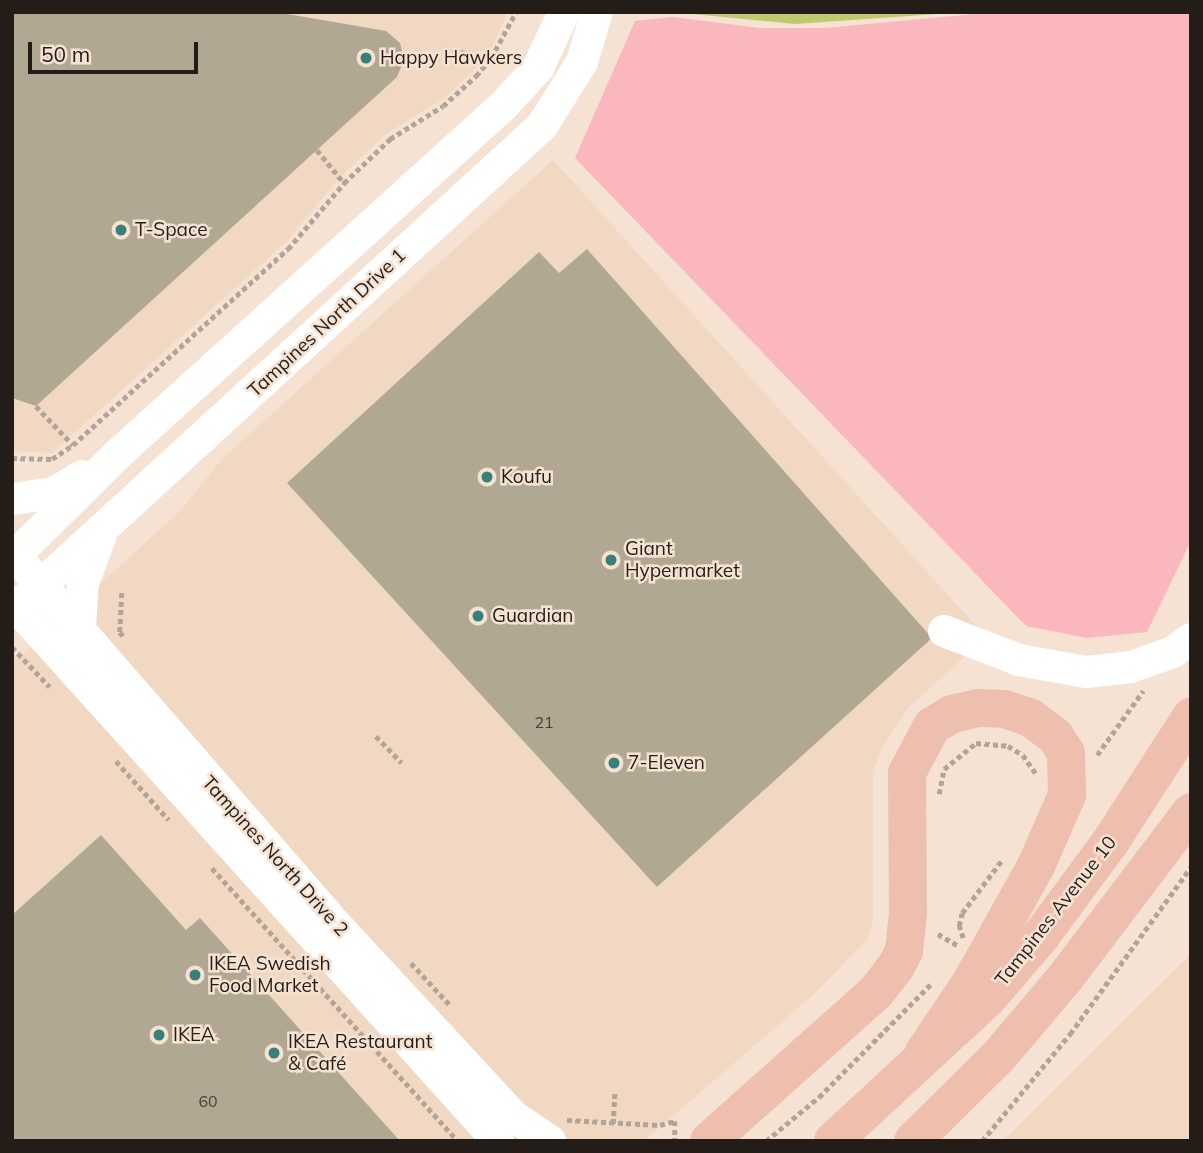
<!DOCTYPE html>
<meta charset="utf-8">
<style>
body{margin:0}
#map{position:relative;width:1203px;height:1153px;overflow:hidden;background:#f5e2d2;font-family:Mulish,sans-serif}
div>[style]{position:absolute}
.built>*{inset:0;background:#f1d8c2}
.green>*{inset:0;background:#fab7be}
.water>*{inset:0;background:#bfc96f}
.building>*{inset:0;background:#b0a893}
.path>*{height:4.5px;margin-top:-2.25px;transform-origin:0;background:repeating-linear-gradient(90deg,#b3a497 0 5px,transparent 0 8.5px)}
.minor>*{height:32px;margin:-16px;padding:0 16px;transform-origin:16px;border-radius:16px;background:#fff}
.major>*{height:38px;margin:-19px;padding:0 19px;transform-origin:19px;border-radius:19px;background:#eebeaf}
.dots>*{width:19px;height:19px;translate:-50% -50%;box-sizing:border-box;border:4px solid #f5e2d2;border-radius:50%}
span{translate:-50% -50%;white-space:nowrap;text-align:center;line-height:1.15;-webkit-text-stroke:5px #f5e2d2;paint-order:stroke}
.number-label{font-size:16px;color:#474036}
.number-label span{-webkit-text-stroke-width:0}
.poi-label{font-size:19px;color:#241d17}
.left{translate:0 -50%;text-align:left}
.street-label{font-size:19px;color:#241d17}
.frame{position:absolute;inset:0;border:14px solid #241d17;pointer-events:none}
.scale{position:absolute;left:28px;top:42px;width:170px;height:32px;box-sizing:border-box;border:4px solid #241d17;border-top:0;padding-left:9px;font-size:21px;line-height:24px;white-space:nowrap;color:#241d17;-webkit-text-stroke:5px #f5e2d2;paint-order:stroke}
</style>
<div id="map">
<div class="built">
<div style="clip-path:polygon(12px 12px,508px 12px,490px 51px,472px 72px,443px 99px,386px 134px,337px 180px,287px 241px,52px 453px,12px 451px)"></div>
<div style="clip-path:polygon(553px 160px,986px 637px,908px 708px,881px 749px,873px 774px,873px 921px,868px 938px,814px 994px,644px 1141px,12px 1141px,12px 653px,18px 659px,181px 510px,222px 459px)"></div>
<div style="clip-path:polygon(1191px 954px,1191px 1141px,1003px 1141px)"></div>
</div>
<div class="green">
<div style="clip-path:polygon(995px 12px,1191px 12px,1191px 541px,1147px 632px,1087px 638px,1026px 626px,575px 158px,635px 21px,673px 17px,760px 28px,825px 28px)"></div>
</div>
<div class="water">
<div style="clip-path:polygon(672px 12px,966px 12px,795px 24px)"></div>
</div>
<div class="building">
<div style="clip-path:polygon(12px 12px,276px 12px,386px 31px,400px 43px,404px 60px,397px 77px,36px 406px,12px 398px)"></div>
<div style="clip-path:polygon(587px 249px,932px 638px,657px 887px,287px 483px,539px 252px,559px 273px)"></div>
<div style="clip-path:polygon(101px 835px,186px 930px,200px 918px,400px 1141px,12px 1141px,12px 915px)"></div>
</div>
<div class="path">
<div style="left:444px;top:49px;width:48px;rotate:10.8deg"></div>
<div style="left:317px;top:150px;width:43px;rotate:50.7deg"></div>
<div style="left:36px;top:406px;width:54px;rotate:46.5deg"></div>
<div style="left:12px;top:458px;width:40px;rotate:1.4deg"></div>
<div style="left:52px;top:459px;width:25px;rotate:-34deg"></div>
<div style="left:73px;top:445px;width:291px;rotate:-42.4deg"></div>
<div style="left:288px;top:249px;width:87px;rotate:-49.7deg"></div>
<div style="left:344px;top:183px;width:64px;rotate:-43.7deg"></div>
<div style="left:390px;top:139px;width:62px;rotate:-31.9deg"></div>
<div style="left:443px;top:106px;width:45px;rotate:-42.3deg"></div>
<div style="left:476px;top:76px;width:23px;rotate:-50deg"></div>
<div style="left:491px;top:58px;width:52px;rotate:-61.5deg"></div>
<div style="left:122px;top:593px;width:39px;rotate:93deg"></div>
<div style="left:120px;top:632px;width:5px;rotate:53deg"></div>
<div style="left:12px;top:647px;width:55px;rotate:46.5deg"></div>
<div style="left:376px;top:736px;width:37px;rotate:46deg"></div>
<div style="left:1097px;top:755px;width:79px;rotate:-54.3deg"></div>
<div style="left:116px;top:761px;width:79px;rotate:48.1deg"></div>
<div style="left:939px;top:794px;width:25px;rotate:-79deg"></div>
<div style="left:944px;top:769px;width:41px;rotate:-39.1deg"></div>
<div style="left:976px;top:743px;width:32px;rotate:5deg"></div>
<div style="left:1008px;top:746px;width:17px;rotate:31deg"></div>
<div style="left:1023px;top:755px;width:24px;rotate:55deg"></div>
<div style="left:212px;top:868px;width:367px;rotate:48deg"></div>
<div style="left:938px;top:934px;width:22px;rotate:30deg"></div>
<div style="left:963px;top:938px;width:13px;rotate:-108deg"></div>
<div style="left:959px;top:926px;width:13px;rotate:-77deg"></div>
<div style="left:962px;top:913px;width:66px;rotate:-53deg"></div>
<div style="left:411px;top:963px;width:57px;rotate:47.1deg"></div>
<div style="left:567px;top:1120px;width:93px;rotate:3.1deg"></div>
<div style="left:660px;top:1125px;width:16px;rotate:-15deg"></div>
<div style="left:675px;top:1121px;width:20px;rotate:90deg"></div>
<div style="left:613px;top:1124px;width:33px;rotate:-87deg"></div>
<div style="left:766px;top:1141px;width:69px;rotate:-39.7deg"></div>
<div style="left:819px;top:1097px;width:159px;rotate:-45.3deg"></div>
<div style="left:982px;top:1141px;width:139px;rotate:-50.6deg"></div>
<div style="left:1070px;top:1034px;width:206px;rotate:-54.1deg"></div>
</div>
<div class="minor">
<div style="left:12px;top:499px;width:42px;rotate:-8.1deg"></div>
<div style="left:54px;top:493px;width:33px;rotate:-31deg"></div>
<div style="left:12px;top:552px;width:482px;rotate:49deg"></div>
<div style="left:328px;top:916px;width:272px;rotate:47.2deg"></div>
<div style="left:513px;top:1116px;width:45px;rotate:34deg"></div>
<div style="left:12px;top:559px;width:149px;rotate:-44.7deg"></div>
<div style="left:118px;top:454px;width:518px;rotate:-42.1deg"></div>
<div style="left:502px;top:107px;width:53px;rotate:-47.3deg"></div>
<div style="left:538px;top:68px;width:62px;rotate:-65.1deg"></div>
<div style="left:12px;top:602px;width:726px;rotate:47.96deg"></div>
<div style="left:17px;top:607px;width:712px;rotate:-42.5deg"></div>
<div style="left:542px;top:126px;width:75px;rotate:-58deg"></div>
<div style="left:582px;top:62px;width:52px;rotate:-73.3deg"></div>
<div style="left:80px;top:627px;width:44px;rotate:-86.1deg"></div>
<div style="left:83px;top:583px;width:48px;rotate:-69.3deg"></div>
<div style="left:944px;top:631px;width:80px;rotate:21.1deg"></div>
<div style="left:1019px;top:660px;width:68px;rotate:10.2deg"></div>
<div style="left:1086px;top:672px;width:45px;rotate:-6.3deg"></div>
<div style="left:1131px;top:667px;width:45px;rotate:-19.7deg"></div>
<div style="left:1173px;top:652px;width:22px;rotate:-36deg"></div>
</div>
<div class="major">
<div style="left:709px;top:1141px;width:224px;rotate:-41.7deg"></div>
<div style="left:876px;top:992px;width:31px;rotate:-52deg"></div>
<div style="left:895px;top:968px;width:19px;rotate:-62deg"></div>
<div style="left:904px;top:951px;width:39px;rotate:-84deg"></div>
<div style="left:908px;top:912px;width:139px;rotate:-90.4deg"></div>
<div style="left:907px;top:773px;width:53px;rotate:-62deg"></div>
<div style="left:932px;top:726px;width:23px;rotate:-31deg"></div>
<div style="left:952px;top:714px;width:28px;rotate:-13deg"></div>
<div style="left:979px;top:708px;width:25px;rotate:2deg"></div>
<div style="left:1004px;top:709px;width:28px;rotate:18deg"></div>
<div style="left:1031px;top:718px;width:30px;rotate:37deg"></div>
<div style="left:1055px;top:736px;width:20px;rotate:57deg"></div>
<div style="left:1066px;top:753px;width:42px;rotate:88.6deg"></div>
<div style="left:1067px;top:795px;width:77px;rotate:113.6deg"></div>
<div style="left:1036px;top:866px;width:135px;rotate:119.2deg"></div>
<div style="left:970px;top:984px;width:82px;rotate:124.1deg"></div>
<div style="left:833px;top:1141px;width:211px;rotate:-42.7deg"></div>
<div style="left:988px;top:998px;width:82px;rotate:-49.5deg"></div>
<div style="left:1041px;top:936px;width:118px;rotate:-53.6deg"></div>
<div style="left:1111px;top:841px;width:148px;rotate:-57.2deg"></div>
<div style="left:913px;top:1141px;width:121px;rotate:-44.7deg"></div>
<div style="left:999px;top:1056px;width:102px;rotate:-49.8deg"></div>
<div style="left:1065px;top:978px;width:208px;rotate:-52.8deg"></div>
</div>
<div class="dots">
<div style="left:366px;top:58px;background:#367f7b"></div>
<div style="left:121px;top:230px;background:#367f7b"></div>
<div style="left:487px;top:477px;background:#367f7b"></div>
<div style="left:611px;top:560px;background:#367f7b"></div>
<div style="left:478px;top:616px;background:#367f7b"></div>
<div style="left:614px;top:763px;background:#367f7b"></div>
<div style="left:195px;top:975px;background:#367f7b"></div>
<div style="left:159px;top:1035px;background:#367f7b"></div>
<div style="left:274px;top:1053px;background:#367f7b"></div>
</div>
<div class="number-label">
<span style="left:544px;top:722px">21</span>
<span style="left:208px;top:1101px">60</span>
</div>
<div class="poi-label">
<span class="left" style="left:380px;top:58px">Happy Hawkers</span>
<span class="left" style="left:135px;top:230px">T-Space</span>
<span class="left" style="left:501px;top:477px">Koufu</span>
<span class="left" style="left:625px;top:560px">Giant<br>Hypermarket</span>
<span class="left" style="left:492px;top:616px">Guardian</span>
<span class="left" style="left:628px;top:763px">7-Eleven</span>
<span class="left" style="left:209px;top:975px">IKEA Swedish<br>Food Market</span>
<span class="left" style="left:173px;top:1035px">IKEA</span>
<span class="left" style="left:288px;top:1053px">IKEA Restaurant<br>&amp; Café</span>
</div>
<div class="street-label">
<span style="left:327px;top:323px;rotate:-43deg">Tampines North Drive 1</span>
<span style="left:275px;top:856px;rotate:48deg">Tampines North Drive 2</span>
<span style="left:1056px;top:911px;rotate:-52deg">Tampines Avenue 10</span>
</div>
<div class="frame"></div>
<div class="scale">50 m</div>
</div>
